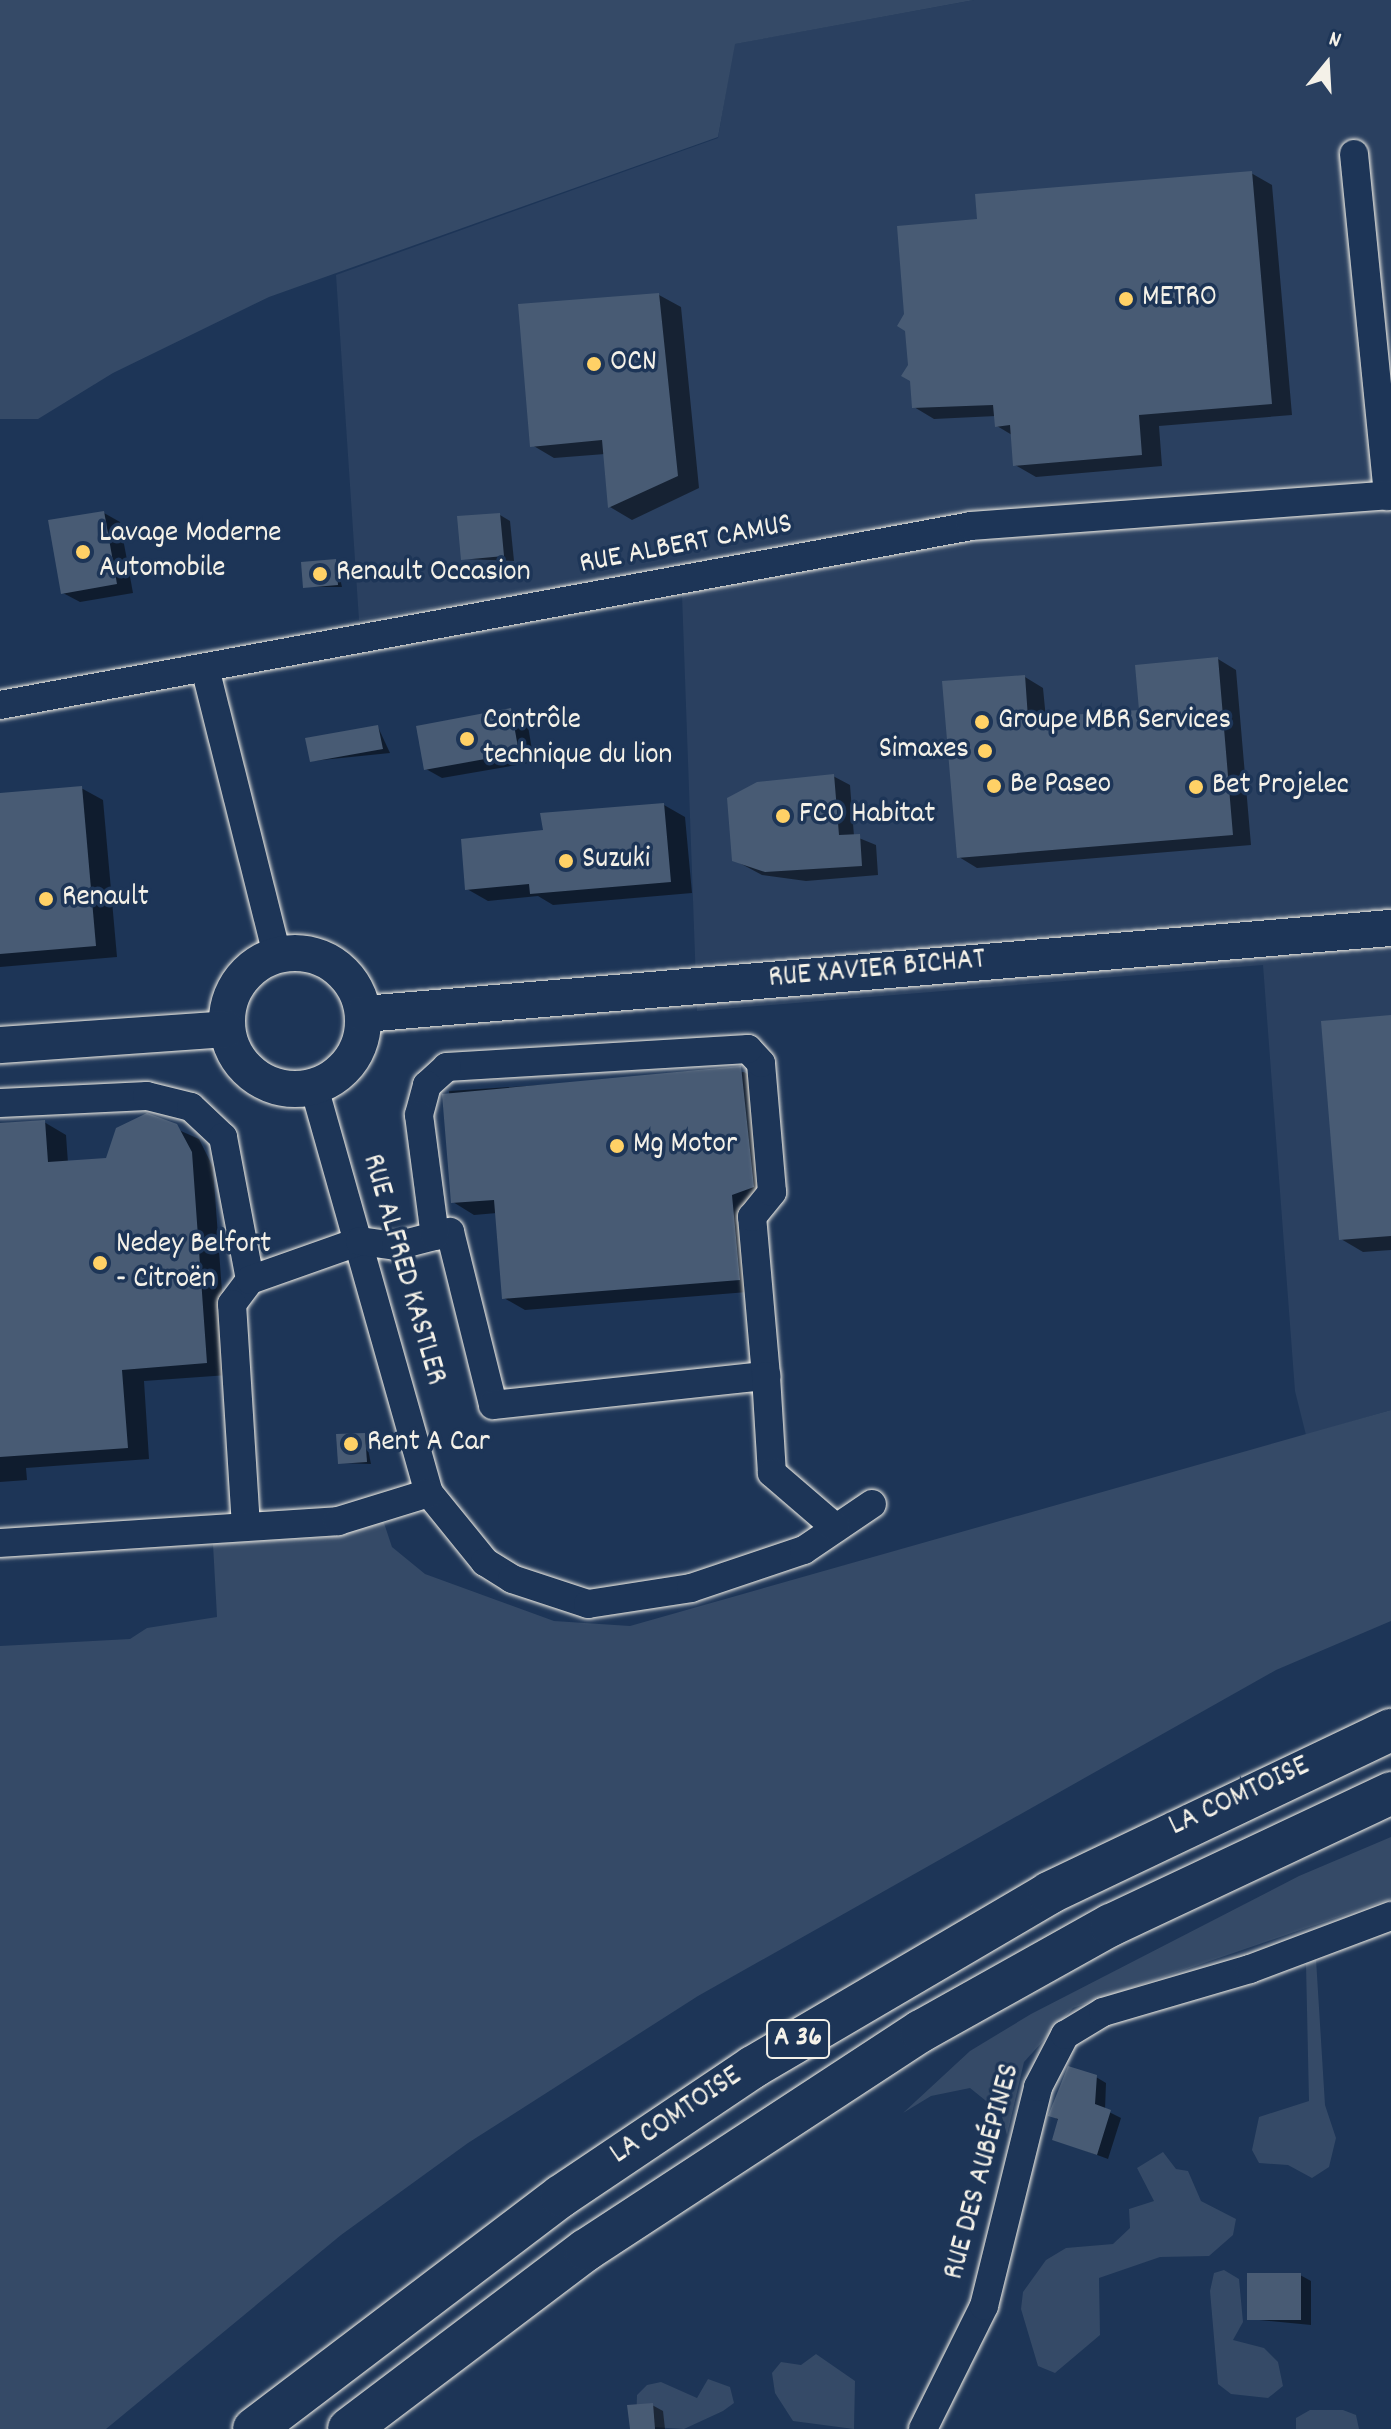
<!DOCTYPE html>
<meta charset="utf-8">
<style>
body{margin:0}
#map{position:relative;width:1391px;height:2429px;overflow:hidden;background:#1d3557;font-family:Dekko,sans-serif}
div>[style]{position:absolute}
.built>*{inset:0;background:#2a4060}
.green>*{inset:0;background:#354a67}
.shadow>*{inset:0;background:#0007}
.building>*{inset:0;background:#485b74}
.roads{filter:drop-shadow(0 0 2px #f4f1e8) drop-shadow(0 0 2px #f4f1e8)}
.minor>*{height:28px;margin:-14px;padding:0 14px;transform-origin:14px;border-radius:14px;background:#1d3557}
.major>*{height:36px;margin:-18px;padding:0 18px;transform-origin:18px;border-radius:18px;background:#1d3557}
.major>.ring{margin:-18px;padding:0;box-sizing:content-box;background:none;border:36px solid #1d3557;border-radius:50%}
.highway>*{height:42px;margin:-21px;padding:0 21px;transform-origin:21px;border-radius:21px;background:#1d3557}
.dots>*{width:22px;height:22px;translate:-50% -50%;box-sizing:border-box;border:4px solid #1d3557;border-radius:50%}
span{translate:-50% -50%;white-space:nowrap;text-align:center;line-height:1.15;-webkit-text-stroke:7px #1d3557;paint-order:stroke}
.shield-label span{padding:2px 6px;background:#1d3557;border:2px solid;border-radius:6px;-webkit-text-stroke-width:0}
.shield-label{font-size:28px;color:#f4f1e8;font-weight:700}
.poi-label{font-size:30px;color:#f4f1e8}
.left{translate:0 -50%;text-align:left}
.right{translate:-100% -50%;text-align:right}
.street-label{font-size:30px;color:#f4f1e8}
.north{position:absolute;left:1287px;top:24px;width:80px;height:80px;-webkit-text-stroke:6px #1d3557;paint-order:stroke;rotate:18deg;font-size:22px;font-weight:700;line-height:32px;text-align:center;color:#f4f1e8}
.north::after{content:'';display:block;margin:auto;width:28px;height:36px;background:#f4f1e8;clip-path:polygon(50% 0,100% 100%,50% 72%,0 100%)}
</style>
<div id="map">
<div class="built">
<div style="clip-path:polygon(974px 0,1391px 0,1391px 1410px,1306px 1435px,1295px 1391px,1263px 965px,697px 1011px,681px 567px,359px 620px,336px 275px,718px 138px,734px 44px)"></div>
</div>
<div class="green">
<div style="clip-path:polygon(0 0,974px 0,735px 44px,718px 137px,269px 297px,113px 373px,38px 419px,0 419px)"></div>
<div style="clip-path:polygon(1391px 1410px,1391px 1621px,1276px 1670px,698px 1996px,468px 2143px,341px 2235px,106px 2429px,0 2429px,0 1646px,130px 1639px,147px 1628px,217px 1617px,213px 1544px,329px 1537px,383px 1520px,392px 1547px,425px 1574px,554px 1621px,630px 1626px)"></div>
<div style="clip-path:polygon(1391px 1837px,1391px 1899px,1073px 2008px,1024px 2062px,1007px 2135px,1001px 2113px,970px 2088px,931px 2096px,903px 2113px,970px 2051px,1031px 2014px,1299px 1876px)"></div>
<div style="clip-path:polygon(1316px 1959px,1325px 2105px,1336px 2138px,1329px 2167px,1312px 2178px,1288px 2165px,1259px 2163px,1252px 2150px,1259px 2117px,1309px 2101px,1306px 1964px)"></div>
<div style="clip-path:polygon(1163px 2152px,1176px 2169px,1188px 2171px,1201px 2201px,1236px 2219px,1233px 2235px,1209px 2256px,1160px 2257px,1099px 2278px,1100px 2335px,1055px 2373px,1038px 2366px,1021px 2309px,1023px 2292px,1046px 2260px,1066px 2248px,1113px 2244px,1130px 2228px,1129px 2209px,1154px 2201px,1137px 2168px)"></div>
<div style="clip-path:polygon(1224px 2270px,1239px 2279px,1243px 2322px,1233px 2340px,1264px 2348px,1278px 2362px,1283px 2386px,1268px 2398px,1231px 2394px,1218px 2384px,1210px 2291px,1214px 2273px)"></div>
<div style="clip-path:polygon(816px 2354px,855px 2381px,854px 2429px,793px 2421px,775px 2393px,772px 2373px,781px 2362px,801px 2365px)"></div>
<div style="clip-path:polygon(708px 2379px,730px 2387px,734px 2403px,723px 2411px,684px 2429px,636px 2426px,637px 2395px,647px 2385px,661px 2382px,697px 2398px)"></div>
<div style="clip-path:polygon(1310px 2410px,1343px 2410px,1356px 2415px,1359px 2429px,1296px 2429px,1296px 2418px)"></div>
</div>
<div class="shadow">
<div style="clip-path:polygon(1251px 173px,1272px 185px,1292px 415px,1159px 426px,1162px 466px,1036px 477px,1015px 465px,1012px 435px,997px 426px,996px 416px,934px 419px,914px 407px,979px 221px)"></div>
<div style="clip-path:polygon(659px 295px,681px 307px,699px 488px,632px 520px,610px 507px,605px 454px,554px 458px,532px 445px)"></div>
<div style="clip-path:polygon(104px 513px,120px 522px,133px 593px,80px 602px,63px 593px)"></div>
<div style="clip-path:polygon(500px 515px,510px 521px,514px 561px,463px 559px)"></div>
<div style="clip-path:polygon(336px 561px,342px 587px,305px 587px)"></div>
<div style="clip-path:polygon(1218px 659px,1236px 670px,1251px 845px,977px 868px,959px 857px,1025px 677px,1043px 688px,1046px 719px,1141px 711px)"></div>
<div style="clip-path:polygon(511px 710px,527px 720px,534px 762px,442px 778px,426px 769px)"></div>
<div style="clip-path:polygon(378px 727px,390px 753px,312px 761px)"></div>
<div style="clip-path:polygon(833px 776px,850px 785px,854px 836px,876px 845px,878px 875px,806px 881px,762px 875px,734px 860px)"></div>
<div style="clip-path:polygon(81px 788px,103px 800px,117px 957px,0 967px,0 795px)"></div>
<div style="clip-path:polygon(664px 805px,685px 817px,692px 893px,553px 905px,538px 896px,488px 901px,467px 889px,545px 832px)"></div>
<div style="clip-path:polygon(1391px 1017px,1391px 1250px,1363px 1252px,1341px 1239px)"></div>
<div style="clip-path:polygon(744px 1072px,766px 1085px,775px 1198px,753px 1206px,760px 1291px,525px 1310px,504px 1298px,497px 1213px,474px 1215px,453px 1202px,449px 1091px)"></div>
<div style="clip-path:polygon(147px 1116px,199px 1139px,213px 1167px,228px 1375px,144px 1381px,149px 1459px,26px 1468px,27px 1480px,0 1482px,0 1125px,44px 1122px,66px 1135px,68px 1163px,108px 1160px,118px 1129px)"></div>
<div style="clip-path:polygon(365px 1435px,371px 1464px,340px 1463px)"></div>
<div style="clip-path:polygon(1096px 2077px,1106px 2083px,1105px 2110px,1121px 2118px,1108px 2159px,1054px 2139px,1060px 2121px,1051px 2115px)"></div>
<div style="clip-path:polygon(1300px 2275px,1311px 2281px,1311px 2325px,1249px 2319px)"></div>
<div style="clip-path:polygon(652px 2405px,663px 2411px,665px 2429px,632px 2429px)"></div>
</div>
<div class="building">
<div style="clip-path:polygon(1252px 171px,1272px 404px,1139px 415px,1142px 455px,1013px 466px,1010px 425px,995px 427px,993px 405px,912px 408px,910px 381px,901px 376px,908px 365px,905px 331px,897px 326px,904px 314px,897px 226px,977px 219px,975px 194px)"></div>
<div style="clip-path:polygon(659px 293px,678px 476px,608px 508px,602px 440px,530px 447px,518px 304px)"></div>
<div style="clip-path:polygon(104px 511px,117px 584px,61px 594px,48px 520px)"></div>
<div style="clip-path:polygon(500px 513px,504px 556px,461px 560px,457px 516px)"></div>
<div style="clip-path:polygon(336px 559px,338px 585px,303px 588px,301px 562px)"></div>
<div style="clip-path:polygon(1218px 657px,1233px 835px,957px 858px,942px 681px,1025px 675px,1028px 718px,1139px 710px,1135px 665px)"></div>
<div style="clip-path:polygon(511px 708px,519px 753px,424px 770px,416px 726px)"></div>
<div style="clip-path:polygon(378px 725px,383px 749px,310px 762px,305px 738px)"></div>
<div style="clip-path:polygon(834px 774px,839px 835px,860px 834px,862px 866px,765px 872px,732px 861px,727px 798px,757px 782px)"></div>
<div style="clip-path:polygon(82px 786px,96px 946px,0 954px,0 793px)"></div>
<div style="clip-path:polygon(664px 803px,671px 882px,530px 894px,529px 884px,465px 890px,461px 839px,543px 830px,540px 813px)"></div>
<div style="clip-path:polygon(1391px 1015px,1391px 1236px,1339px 1240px,1321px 1021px)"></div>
<div style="clip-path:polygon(741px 1066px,754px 1187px,732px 1195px,740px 1280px,502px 1299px,494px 1200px,451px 1203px,442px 1094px)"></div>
<div style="clip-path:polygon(147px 1113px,177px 1124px,192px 1152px,207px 1363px,122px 1370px,128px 1448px,0 1457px,0 1123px,45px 1120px,48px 1162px,106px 1158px,116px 1128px)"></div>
<div style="clip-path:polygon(365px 1433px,367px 1462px,338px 1464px,336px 1434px)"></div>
<div style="clip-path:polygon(1068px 2066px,1097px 2075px,1095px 2104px,1111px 2110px,1097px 2155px,1052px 2140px,1058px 2119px,1048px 2116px)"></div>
<div style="clip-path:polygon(1247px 2273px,1301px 2273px,1301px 2320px,1247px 2320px)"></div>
<div style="clip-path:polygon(653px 2403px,655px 2429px,630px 2429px,627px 2405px)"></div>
</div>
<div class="roads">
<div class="minor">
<div style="left:1354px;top:154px;width:344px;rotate:84.3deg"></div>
<div style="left:206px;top:672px;width:291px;rotate:75.9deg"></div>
<div style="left:0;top:705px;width:987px;rotate:-10.44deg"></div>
<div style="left:971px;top:526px;width:421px;rotate:-4.2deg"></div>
<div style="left:314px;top:1087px;width:422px;rotate:74.2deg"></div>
<div style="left:429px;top:1493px;width:89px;rotate:50.9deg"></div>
<div style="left:485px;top:1562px;width:32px;rotate:32deg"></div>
<div style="left:512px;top:1579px;width:80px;rotate:18.2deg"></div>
<div style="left:588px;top:1604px;width:104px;rotate:-8.8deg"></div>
<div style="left:691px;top:1588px;width:119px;rotate:-18.6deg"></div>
<div style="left:804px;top:1550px;width:82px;rotate:-34.1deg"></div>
<div style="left:0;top:1103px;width:147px;rotate:-2.7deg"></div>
<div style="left:147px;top:1096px;width:45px;rotate:14deg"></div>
<div style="left:191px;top:1107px;width:44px;rotate:43.2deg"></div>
<div style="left:223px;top:1137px;width:146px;rotate:79.3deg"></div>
<div style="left:250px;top:1280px;width:30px;rotate:127deg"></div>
<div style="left:232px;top:1304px;width:223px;rotate:86.4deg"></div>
<div style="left:250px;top:1280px;width:117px;rotate:-19.5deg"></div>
<div style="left:360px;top:1241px;width:36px;rotate:8deg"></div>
<div style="left:396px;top:1246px;width:56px;rotate:-14.5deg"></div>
<div style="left:450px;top:1232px;width:178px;rotate:76deg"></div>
<div style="left:493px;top:1405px;width:275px;rotate:-6.1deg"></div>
<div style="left:766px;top:1376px;width:160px;rotate:-95deg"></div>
<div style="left:752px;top:1217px;width:32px;rotate:-51deg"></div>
<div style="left:772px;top:1192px;width:129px;rotate:-94.9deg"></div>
<div style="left:761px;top:1063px;width:19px;rotate:-133deg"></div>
<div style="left:748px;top:1049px;width:302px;rotate:176.6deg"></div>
<div style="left:447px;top:1067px;width:27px;rotate:138deg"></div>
<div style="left:427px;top:1085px;width:31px;rotate:105deg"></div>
<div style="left:419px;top:1115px;width:122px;rotate:82.5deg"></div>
<div style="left:766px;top:1376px;width:97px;rotate:86.5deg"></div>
<div style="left:772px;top:1473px;width:84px;rotate:40.7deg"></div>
<div style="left:0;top:1543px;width:339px;rotate:-3.7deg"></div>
<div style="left:338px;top:1521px;width:95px;rotate:-17.1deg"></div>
<div style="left:923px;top:2429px;width:137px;rotate:-63.6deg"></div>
<div style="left:984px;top:2306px;width:226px;rotate:-76.1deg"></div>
<div style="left:1038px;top:2087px;width:59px;rotate:-62.6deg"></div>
<div style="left:1065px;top:2035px;width:44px;rotate:-31.2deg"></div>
<div style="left:1103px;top:2012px;width:153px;rotate:-16.3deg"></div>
<div style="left:1250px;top:1969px;width:151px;rotate:-20.6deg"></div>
</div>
<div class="major">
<div class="ring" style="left:227px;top:953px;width:100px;height:100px"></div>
<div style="left:364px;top:1014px;width:1031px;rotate:-4.79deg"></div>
<div style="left:0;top:1045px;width:227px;rotate:-4deg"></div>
</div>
<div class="highway">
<div style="left:254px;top:2429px;width:385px;rotate:-37.2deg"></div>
<div style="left:561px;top:2196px;width:231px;rotate:-33.9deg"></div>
<div style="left:753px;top:2067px;width:343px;rotate:-30.4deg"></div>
<div style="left:1049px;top:1893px;width:379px;rotate:-25.5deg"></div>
<div style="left:349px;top:2429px;width:297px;rotate:-37.1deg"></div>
<div style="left:586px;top:2250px;width:400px;rotate:-33.2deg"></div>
<div style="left:921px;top:2031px;width:218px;rotate:-29.2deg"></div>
<div style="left:1111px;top:1925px;width:310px;rotate:-25.2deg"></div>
</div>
</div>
<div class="dots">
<div style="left:1126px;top:299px;background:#ffd166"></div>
<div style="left:594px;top:364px;background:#ffd166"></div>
<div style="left:83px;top:552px;background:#ffd166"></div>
<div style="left:320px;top:574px;background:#ffd166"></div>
<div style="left:982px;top:722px;background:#ffd166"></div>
<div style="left:467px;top:739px;background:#ffd166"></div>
<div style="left:985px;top:751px;background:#ffd166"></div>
<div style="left:994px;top:786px;background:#ffd166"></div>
<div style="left:1196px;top:787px;background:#ffd166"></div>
<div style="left:783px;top:816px;background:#ffd166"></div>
<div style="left:566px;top:861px;background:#ffd166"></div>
<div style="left:46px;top:899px;background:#ffd166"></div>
<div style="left:617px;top:1146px;background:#ffd166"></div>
<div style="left:100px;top:1263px;background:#ffd166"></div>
<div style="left:351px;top:1444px;background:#ffd166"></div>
</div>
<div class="shield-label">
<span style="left:798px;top:2039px">A 36</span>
</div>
<div class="poi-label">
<span class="left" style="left:1142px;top:299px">METRO</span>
<span class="left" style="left:610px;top:364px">OCN</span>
<span class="left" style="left:99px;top:552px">Lavage Moderne<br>Automobile</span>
<span class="left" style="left:336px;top:574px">Renault Occasion</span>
<span class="left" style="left:483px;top:739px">Contrôle<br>technique du lion</span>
<span class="left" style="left:998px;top:722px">Groupe MBR Services</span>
<span class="right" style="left:969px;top:751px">Simaxes</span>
<span class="left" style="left:1010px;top:786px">Be Paseo</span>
<span class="left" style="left:1212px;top:787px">Bet Projelec</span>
<span class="left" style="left:799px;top:816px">FCO Habitat</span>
<span class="left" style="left:582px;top:861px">Suzuki</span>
<span class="left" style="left:62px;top:899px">Renault</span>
<span class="left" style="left:633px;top:1146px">Mg Motor</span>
<span class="left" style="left:116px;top:1263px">Nedey Belfort<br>- Citroën</span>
<span class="left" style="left:367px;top:1444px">Rent A Car</span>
</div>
<div class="street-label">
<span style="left:686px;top:546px;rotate:-11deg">RUE ALBERT CAMUS</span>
<span style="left:877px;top:971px;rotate:-5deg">RUE XAVIER BICHAT</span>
<span style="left:402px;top:1270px;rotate:74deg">RUE ALFRED KASTLER</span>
<span style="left:1240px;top:1798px;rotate:-25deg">LA COMTOISE</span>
<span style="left:677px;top:2117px;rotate:-34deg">LA COMTOISE</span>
<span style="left:984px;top:2172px;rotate:-75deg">RUE DES AUBÉPINES</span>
</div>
<div class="north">N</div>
</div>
